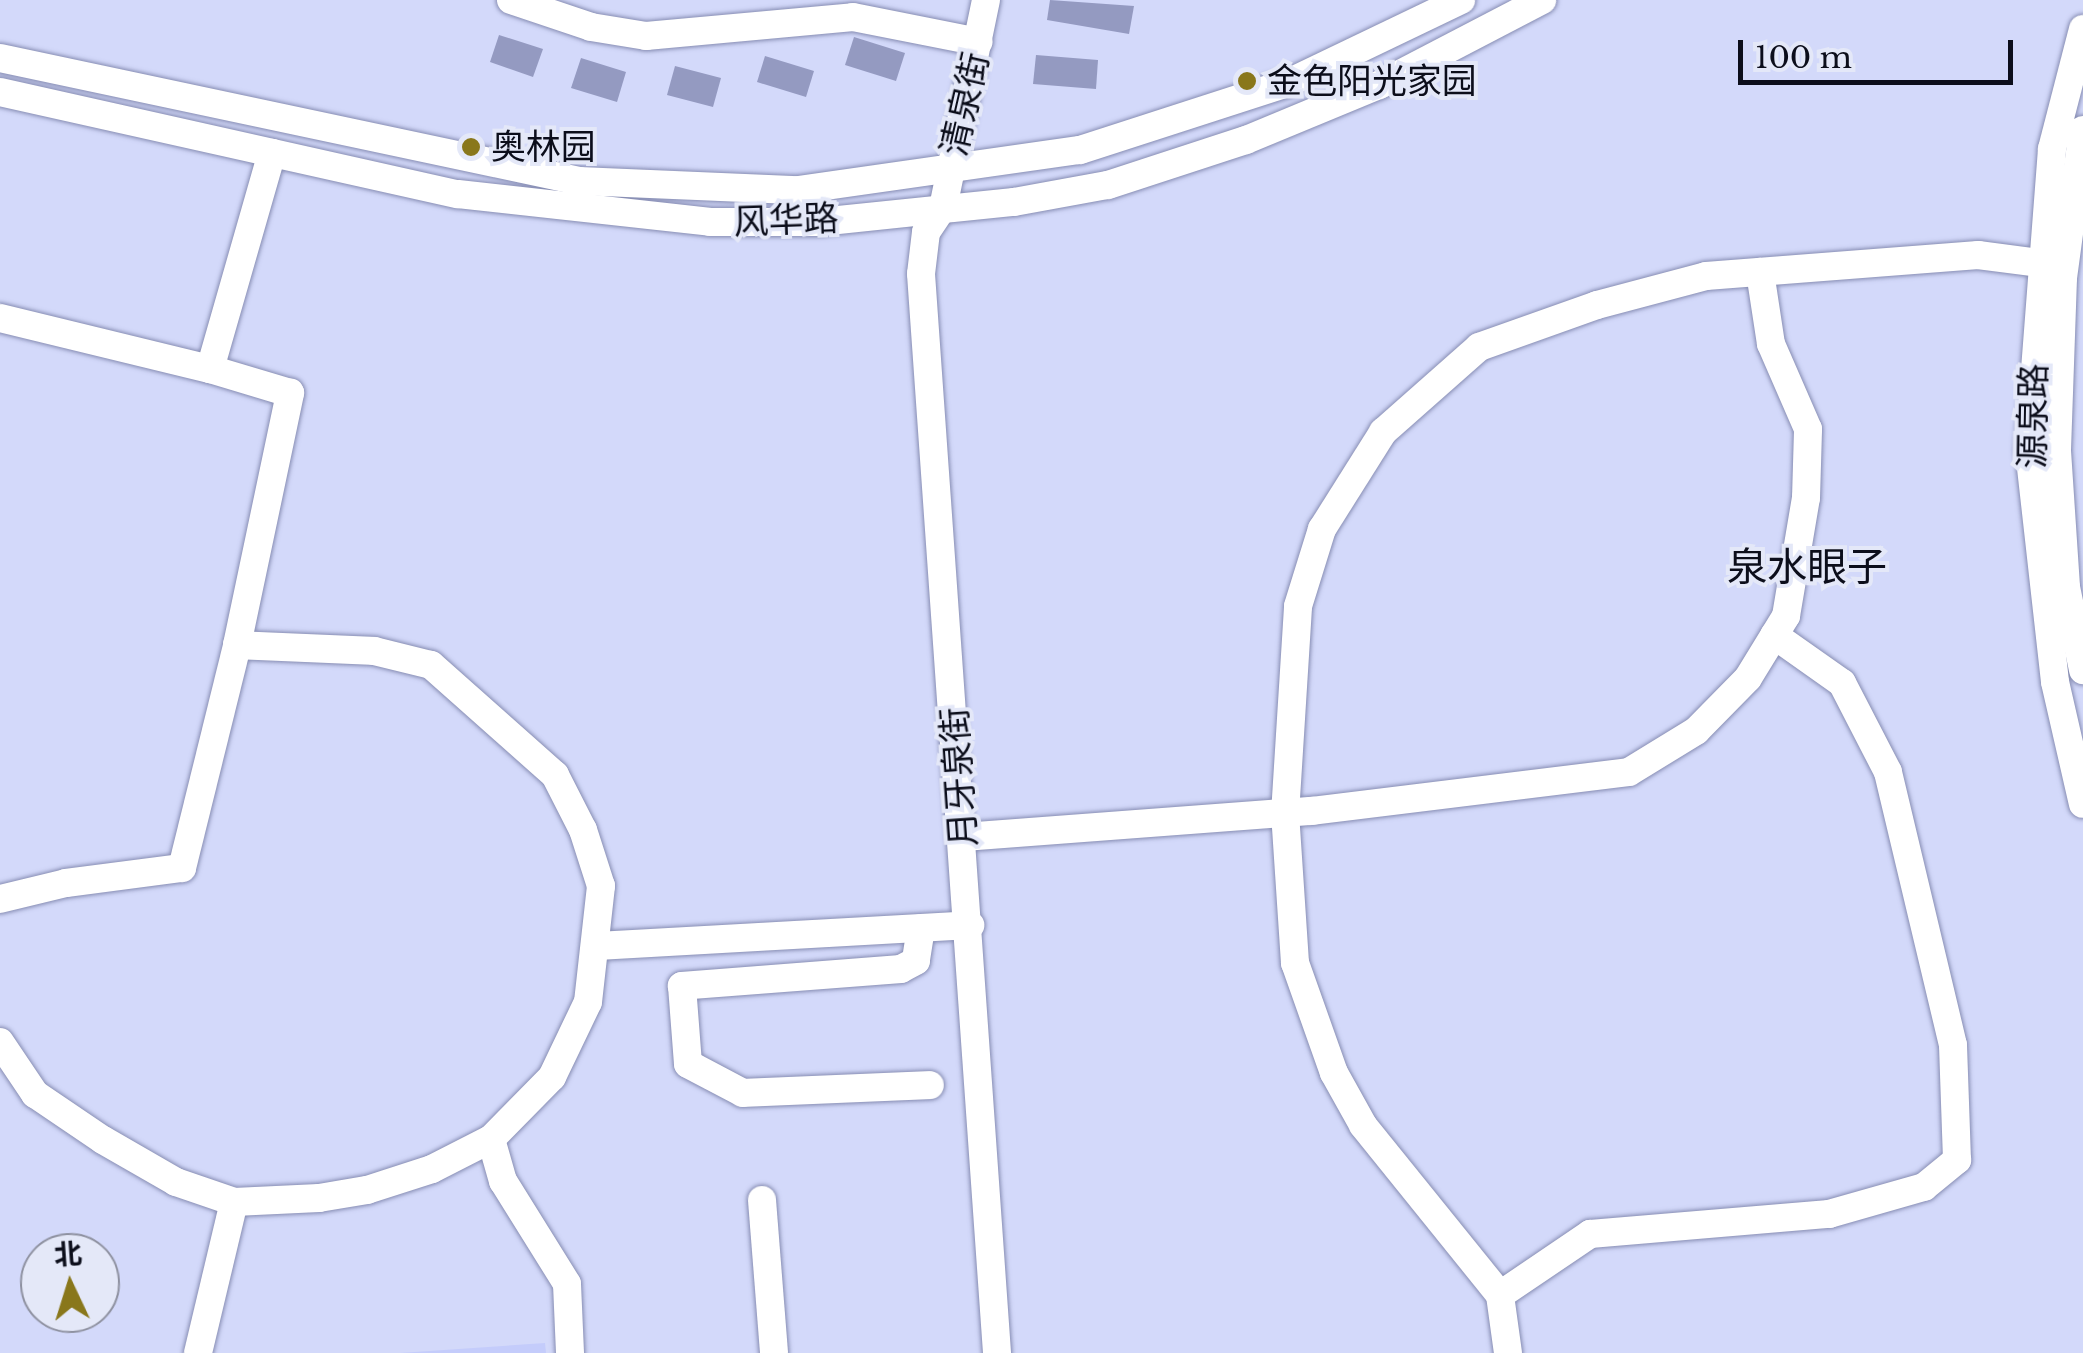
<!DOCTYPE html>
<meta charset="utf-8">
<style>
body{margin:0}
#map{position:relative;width:2083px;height:1353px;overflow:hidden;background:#d3d9fa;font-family:"Libre Baskerville","Noto Sans SC",serif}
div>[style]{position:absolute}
.built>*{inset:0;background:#c4ccfb}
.building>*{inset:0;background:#949ac1}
.roads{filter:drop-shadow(0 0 2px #878db3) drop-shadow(0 0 2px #878db3)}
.minor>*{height:28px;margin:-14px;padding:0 14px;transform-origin:14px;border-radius:14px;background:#fff}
.dots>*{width:28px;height:28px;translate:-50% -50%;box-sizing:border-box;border:5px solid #e4e8f8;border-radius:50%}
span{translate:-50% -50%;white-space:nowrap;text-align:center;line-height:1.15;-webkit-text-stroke:8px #e4e8f8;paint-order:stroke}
.poi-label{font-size:35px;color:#0c0e1b}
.left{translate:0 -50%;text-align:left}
.street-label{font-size:35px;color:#0c0e1b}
.quarter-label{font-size:40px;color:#0c0e1b}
.north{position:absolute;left:20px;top:1233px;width:100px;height:100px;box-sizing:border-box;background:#e4e8f8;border:2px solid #8e91a0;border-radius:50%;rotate:356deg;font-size:28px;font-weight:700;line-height:40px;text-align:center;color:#0c0e1b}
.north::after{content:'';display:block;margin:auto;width:35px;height:45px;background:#89771b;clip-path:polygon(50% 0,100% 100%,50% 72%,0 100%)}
.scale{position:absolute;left:1738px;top:40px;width:275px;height:45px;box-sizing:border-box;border:5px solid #0c0e1b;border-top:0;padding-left:12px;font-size:30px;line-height:35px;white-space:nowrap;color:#0c0e1b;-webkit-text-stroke:8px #e4e8f8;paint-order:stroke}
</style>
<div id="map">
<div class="built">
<div style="clip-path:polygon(545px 1343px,546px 1353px,400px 1353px)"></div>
</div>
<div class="building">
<div style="clip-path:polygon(1050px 0,1134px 6px,1129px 34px,1047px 20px)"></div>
<div style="clip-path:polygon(499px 35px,543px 49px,533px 77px,490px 62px)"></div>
<div style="clip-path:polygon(854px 37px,905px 53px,896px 81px,845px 65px)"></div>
<div style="clip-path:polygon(1036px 55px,1098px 60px,1096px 89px,1033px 84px)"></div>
<div style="clip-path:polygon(765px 56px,814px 71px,806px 97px,757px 82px)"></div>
<div style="clip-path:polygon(581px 58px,626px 72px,617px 102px,571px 88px)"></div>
<div style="clip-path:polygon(675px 66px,721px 78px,713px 107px,667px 95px)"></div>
</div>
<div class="roads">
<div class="minor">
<div style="left:511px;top:0;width:84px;rotate:18.6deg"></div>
<div style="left:591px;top:27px;width:56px;rotate:9.3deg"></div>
<div style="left:646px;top:36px;width:208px;rotate:-5.2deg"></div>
<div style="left:853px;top:17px;width:128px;rotate:11.2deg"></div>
<div style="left:986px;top:0;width:211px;rotate:101.7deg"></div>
<div style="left:943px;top:207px;width:30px;rotate:124deg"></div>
<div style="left:926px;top:232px;width:42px;rotate:96.8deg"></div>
<div style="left:921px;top:274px;width:1082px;rotate:85.97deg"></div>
<div style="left:2083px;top:29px;width:124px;rotate:104.5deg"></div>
<div style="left:2052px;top:149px;width:302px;rotate:94.4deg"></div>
<div style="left:2029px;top:450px;width:233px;rotate:83.6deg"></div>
<div style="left:2055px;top:682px;width:125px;rotate:77.1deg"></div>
<div style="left:0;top:58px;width:592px;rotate:11.99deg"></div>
<div style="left:579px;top:181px;width:219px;rotate:2.4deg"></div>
<div style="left:798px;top:190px;width:285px;rotate:-8.1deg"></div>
<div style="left:1080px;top:150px;width:219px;rotate:-17.9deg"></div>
<div style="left:1288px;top:83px;width:192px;rotate:-25.6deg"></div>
<div style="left:0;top:92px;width:469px;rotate:12.6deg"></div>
<div style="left:458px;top:194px;width:254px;rotate:6.3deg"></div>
<div style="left:710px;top:222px;width:109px"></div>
<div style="left:819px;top:222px;width:196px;rotate:-5.9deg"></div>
<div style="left:1014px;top:202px;width:96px;rotate:-10.3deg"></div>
<div style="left:1108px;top:185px;width:145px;rotate:-18.1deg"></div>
<div style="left:1246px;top:140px;width:144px;rotate:-22.5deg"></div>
<div style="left:1379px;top:85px;width:184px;rotate:-27.5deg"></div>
<div style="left:2083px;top:130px;width:149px;rotate:97.7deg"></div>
<div style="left:2063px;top:278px;width:173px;rotate:92deg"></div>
<div style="left:2057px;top:451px;width:136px;rotate:86.2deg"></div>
<div style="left:2066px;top:587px;width:85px;rotate:78.4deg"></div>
<div style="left:0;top:318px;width:216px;rotate:13.7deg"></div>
<div style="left:964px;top:837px;width:349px;rotate:-4.3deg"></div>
<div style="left:1312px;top:811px;width:319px;rotate:-7deg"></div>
<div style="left:1629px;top:772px;width:79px;rotate:-31.5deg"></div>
<div style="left:1696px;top:731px;width:74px;rotate:-45.5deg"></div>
<div style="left:1748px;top:678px;width:73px;rotate:-58.5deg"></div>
<div style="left:1786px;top:616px;width:120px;rotate:-80.4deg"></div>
<div style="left:1806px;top:498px;width:69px;rotate:-88.3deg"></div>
<div style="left:1808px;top:429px;width:93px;rotate:-113.5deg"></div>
<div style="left:1771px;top:344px;width:73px;rotate:-98.7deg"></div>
<div style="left:0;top:899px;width:68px;rotate:-13.6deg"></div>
<div style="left:66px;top:883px;width:117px;rotate:-7.4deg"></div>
<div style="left:182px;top:868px;width:230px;rotate:-76.1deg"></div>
<div style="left:237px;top:645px;width:258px;rotate:-78.1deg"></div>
<div style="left:290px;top:393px;width:84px;rotate:-163.3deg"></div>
<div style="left:210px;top:369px;width:225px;rotate:-74deg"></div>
<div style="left:921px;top:928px;width:33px;rotate:99deg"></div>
<div style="left:916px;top:961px;width:17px;rotate:152deg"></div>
<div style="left:901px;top:969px;width:220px;rotate:175.6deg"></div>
<div style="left:682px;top:986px;width:78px;rotate:85.6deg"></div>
<div style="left:688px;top:1064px;width:62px;rotate:27.8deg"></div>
<div style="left:743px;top:1093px;width:187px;rotate:-2.4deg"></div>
<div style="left:597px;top:946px;width:374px;rotate:-3.2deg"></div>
<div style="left:0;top:1042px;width:63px;rotate:56.1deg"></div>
<div style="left:35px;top:1094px;width:82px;rotate:34.1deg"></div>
<div style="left:103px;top:1140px;width:84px;rotate:29.9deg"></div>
<div style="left:176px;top:1182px;width:61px;rotate:19deg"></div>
<div style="left:234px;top:1202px;width:85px;rotate:-2.7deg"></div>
<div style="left:319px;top:1198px;width:49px;rotate:-9.5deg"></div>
<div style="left:367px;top:1190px;width:68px;rotate:-17.9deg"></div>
<div style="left:432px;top:1169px;width:66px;rotate:-27deg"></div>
<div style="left:491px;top:1139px;width:87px;rotate:-45.5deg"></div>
<div style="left:552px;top:1077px;width:83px;rotate:-64.4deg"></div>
<div style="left:588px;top:1002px;width:117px;rotate:-83.6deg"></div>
<div style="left:601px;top:886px;width:59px;rotate:-107.8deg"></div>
<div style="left:583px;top:830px;width:62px;rotate:-117deg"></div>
<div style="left:555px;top:775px;width:166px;rotate:-138.4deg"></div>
<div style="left:431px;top:665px;width:59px;rotate:-166.2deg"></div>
<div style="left:374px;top:651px;width:137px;rotate:-177.5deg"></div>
<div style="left:491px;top:1139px;width:44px;rotate:74.1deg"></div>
<div style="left:503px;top:1181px;width:121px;rotate:58.1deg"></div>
<div style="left:567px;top:1284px;width:69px;rotate:87.5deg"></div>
<div style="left:762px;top:1200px;width:153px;rotate:85.5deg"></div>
<div style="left:1500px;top:1295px;width:109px;rotate:-34.1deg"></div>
<div style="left:1590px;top:1234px;width:240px;rotate:-4.8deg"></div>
<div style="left:1829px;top:1214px;width:99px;rotate:-15.9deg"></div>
<div style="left:1924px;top:1187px;width:43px;rotate:-39.3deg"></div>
<div style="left:1957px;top:1160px;width:115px;rotate:-92deg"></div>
<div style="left:1953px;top:1045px;width:281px;rotate:-103.4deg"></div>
<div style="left:1888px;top:772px;width:100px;rotate:-117.3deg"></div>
<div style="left:1842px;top:683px;width:83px;rotate:-144.8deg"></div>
<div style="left:198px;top:1353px;width:155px;rotate:-76.6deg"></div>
<div style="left:1508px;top:1353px;width:59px;rotate:-97.9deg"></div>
<div style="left:1500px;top:1295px;width:218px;rotate:-128.9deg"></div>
<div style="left:1363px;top:1125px;width:60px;rotate:-119.1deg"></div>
<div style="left:1334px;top:1073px;width:117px;rotate:-109.5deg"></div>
<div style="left:1295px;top:963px;width:149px;rotate:-93.8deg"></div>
<div style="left:1285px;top:814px;width:208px;rotate:-86.4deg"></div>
<div style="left:1298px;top:606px;width:81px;rotate:-72.7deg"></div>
<div style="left:1322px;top:529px;width:115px;rotate:-57.8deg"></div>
<div style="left:1383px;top:432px;width:128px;rotate:-41.5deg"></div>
<div style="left:1479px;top:347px;width:125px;rotate:-19.6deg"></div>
<div style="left:1597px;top:305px;width:113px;rotate:-14.9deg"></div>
<div style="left:1706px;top:276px;width:273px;rotate:-4.4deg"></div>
<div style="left:1978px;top:255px;width:63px;rotate:7.4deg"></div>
</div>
</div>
<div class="dots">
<div style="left:1247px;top:81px;background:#89771b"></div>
<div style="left:471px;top:147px;background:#89771b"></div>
</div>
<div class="poi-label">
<span class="left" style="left:1267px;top:81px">金色阳光家园</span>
<span class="left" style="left:491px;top:147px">奥林园</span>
</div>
<div class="street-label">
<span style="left:965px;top:104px;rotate:-77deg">清泉街</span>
<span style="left:786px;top:220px;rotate:-2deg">风华路</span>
<span style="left:2033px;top:416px;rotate:-89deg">源泉路</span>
<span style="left:959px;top:777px;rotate:-94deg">月牙泉街</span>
</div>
<div class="quarter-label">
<span style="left:1807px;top:567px">泉水眼子</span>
</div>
<div class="north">北</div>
<div class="scale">100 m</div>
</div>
